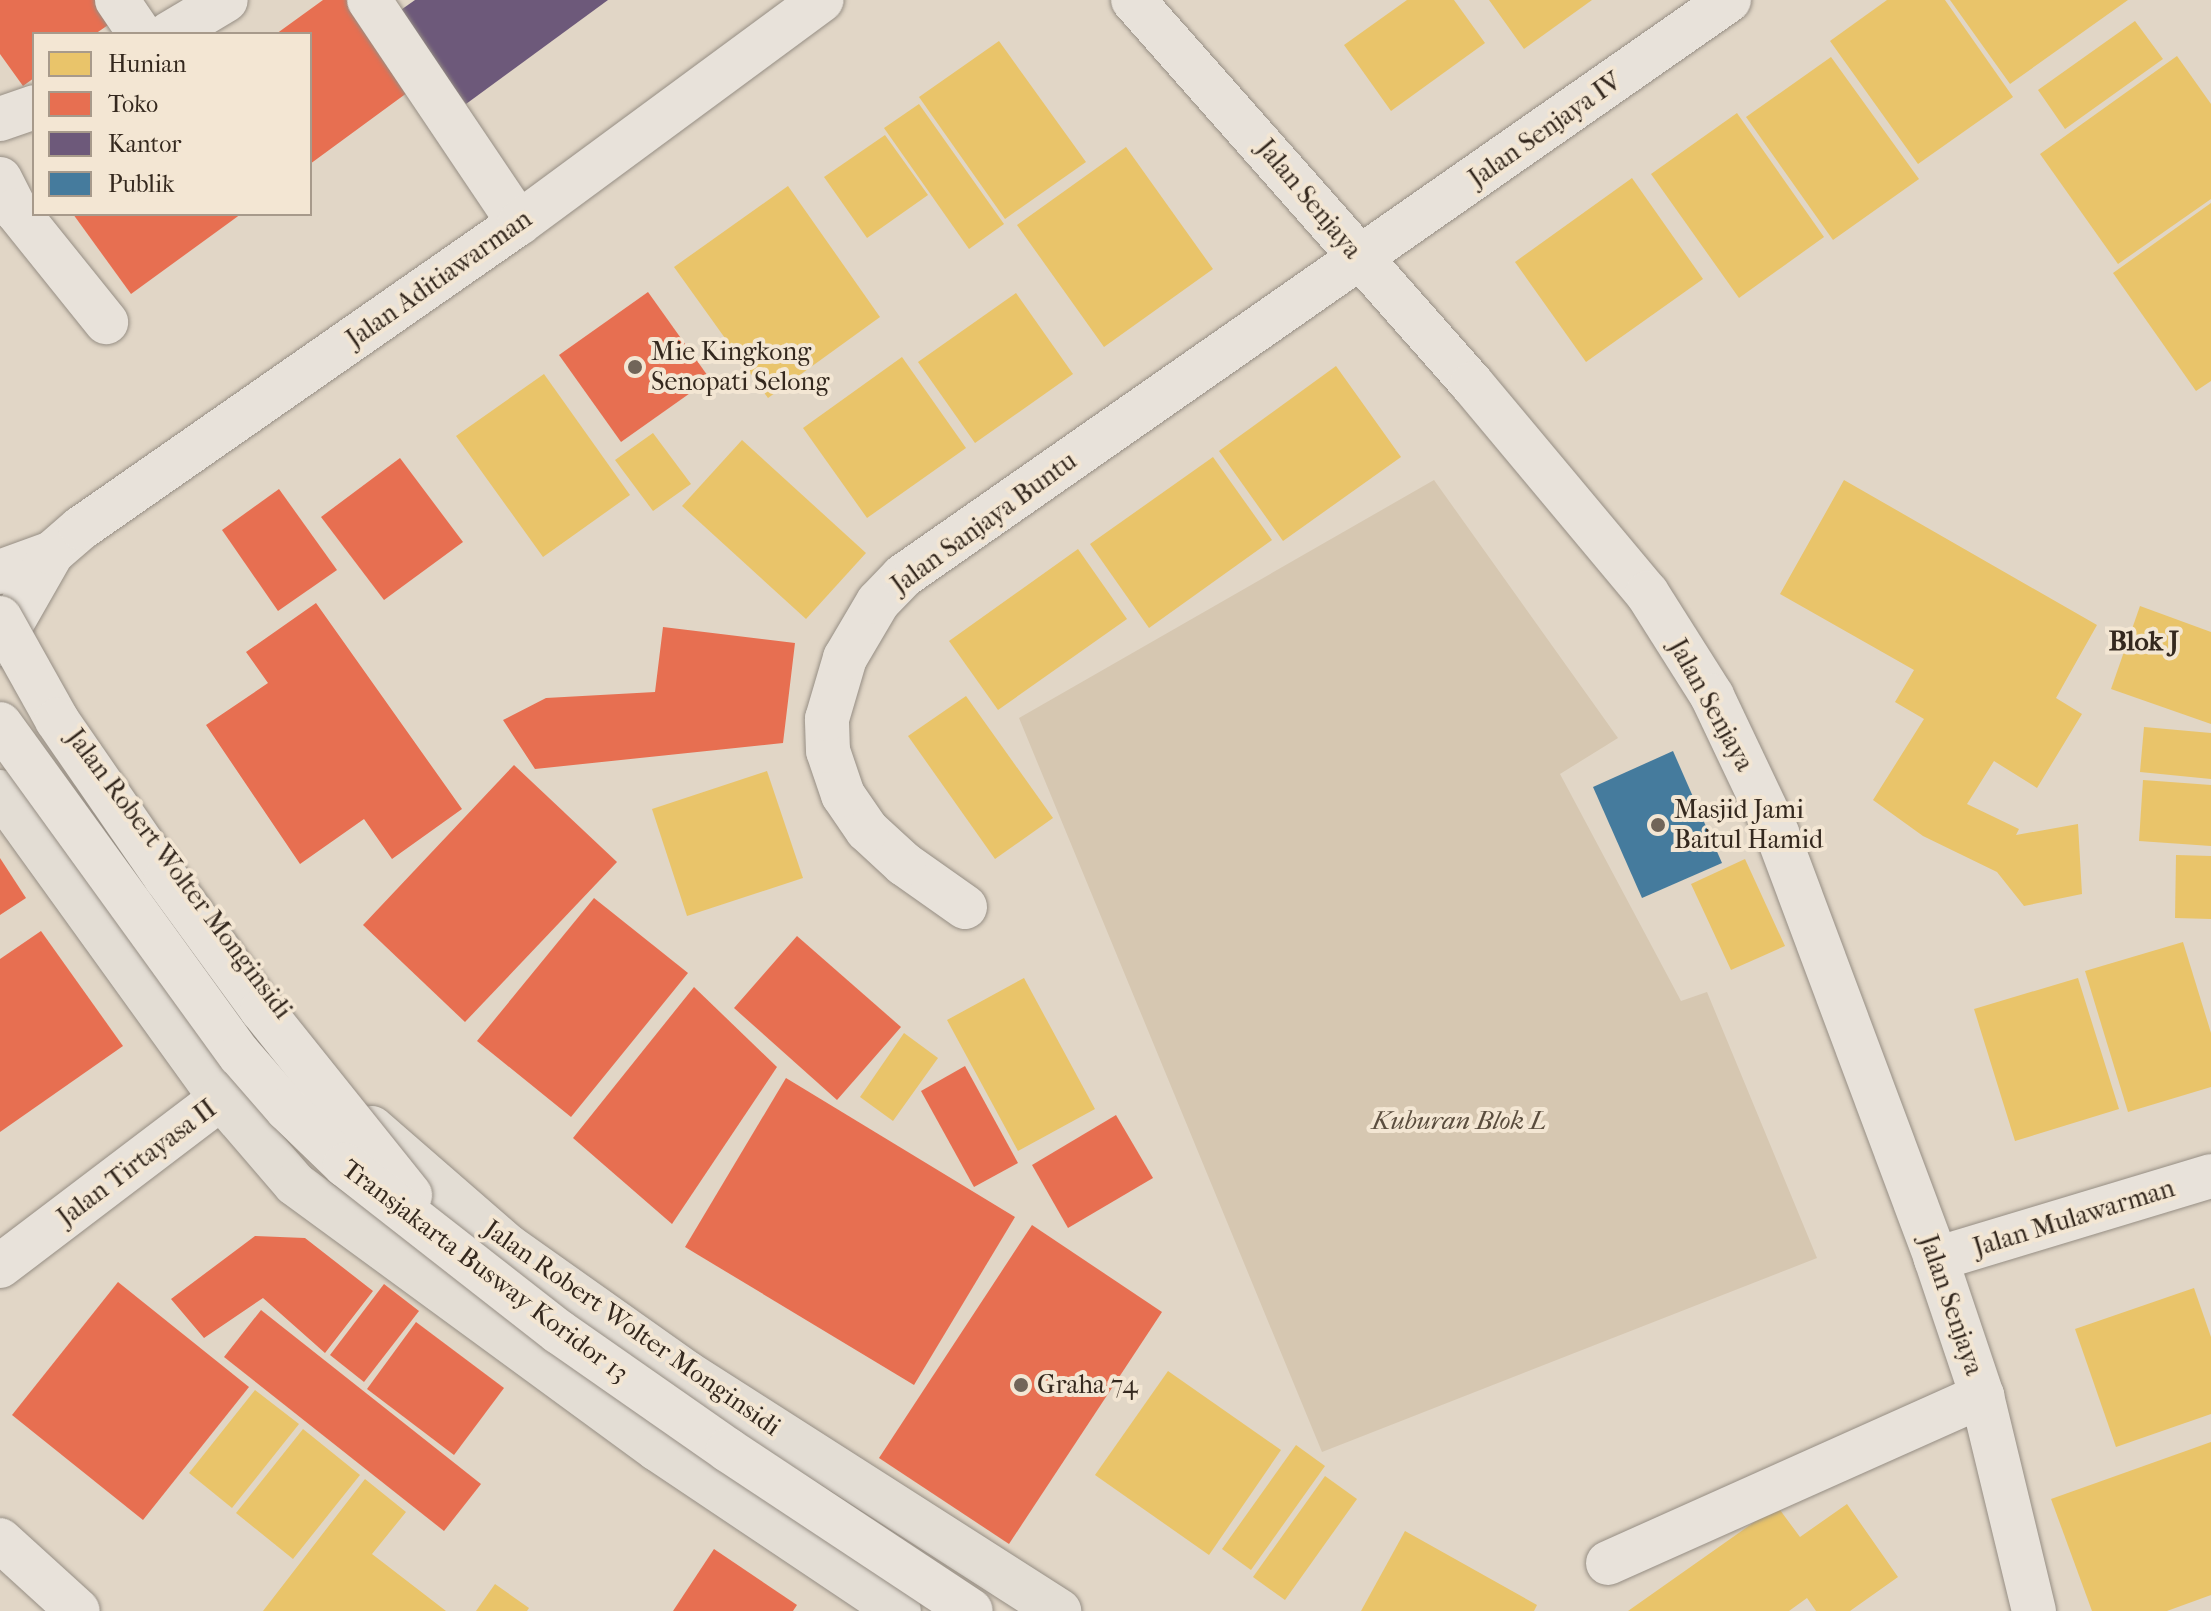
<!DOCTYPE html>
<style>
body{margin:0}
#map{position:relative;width:2211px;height:1611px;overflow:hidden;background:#e1d6c6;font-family:"IM FELL French Canon",serif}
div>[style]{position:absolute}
.green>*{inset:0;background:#d6c7b1}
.homes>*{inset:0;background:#e9c46a}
.shops>*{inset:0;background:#e76f51}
.offices>*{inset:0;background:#6d597a}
.public>*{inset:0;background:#457b9d}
.roads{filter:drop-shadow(0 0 2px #968e84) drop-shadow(0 0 2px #968e84)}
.minor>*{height:44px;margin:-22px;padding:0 22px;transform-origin:22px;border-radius:22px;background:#e8e2da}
.major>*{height:44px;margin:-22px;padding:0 22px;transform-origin:22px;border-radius:22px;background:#e3ddd4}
.bridges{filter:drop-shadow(0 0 2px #968e84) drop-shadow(0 0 2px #968e84)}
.minor-bridge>*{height:44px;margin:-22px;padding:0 22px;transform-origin:22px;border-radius:22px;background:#e8e2da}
.dots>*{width:22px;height:22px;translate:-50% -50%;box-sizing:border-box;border:4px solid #f3e6d3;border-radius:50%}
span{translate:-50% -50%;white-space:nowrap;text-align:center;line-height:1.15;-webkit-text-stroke:8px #f3e6d3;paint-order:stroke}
.street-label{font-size:26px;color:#34281e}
.poi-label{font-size:26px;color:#34281e}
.left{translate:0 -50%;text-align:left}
.park-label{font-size:26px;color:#5a4d3e;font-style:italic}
.neighbourhood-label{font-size:28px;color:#34281e;font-weight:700}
.legend{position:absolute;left:32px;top:32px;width:280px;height:184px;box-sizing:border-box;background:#f3e6d3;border:2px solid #a79a8b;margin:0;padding:10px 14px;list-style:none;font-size:24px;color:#34281e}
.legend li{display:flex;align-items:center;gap:16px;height:40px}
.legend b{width:40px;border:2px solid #a79a8b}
</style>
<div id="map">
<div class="green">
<div style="clip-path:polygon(1434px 480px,1618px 738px,1560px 774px,1681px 1001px,1707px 992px,1817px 1258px,1322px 1452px,1019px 718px)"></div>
</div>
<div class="homes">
<div style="clip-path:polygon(1407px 0,1454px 0,1485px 43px,1391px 111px,1344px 45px)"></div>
<div style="clip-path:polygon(1489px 0,1592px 0,1524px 49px)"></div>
<div style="clip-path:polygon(1887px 0,1945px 0,2013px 97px,1918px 164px,1830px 41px)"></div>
<div style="clip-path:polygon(1950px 0,2128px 0,2010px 84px)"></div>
<div style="clip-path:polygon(2135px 21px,2163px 59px,2065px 129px,2038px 90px)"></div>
<div style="clip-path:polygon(999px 41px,1086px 162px,1005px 219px,919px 97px)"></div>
<div style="clip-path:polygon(2177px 56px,2211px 104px,2211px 199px,2118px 264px,2040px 154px)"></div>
<div style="clip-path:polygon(1831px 57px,1919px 179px,1833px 240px,1746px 117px)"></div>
<div style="clip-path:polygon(919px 104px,1004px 224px,969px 249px,884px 128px)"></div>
<div style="clip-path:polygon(1737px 113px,1824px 237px,1739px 298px,1651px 174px)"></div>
<div style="clip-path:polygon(885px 135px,928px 195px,867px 238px,824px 177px)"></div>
<div style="clip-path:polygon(1126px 147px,1213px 269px,1104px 347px,1017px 225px)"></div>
<div style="clip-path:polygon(1632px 178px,1703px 279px,1586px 362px,1515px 262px)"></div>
<div style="clip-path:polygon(788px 186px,880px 317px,768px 398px,674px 267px)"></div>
<div style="clip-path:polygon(2211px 203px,2211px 381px,2196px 391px,2113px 273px)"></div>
<div style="clip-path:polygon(1016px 293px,1073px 374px,975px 443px,918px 362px)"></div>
<div style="clip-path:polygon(902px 357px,966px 448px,867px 518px,803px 428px)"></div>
<div style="clip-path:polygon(1336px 366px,1401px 457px,1283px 541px,1219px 451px)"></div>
<div style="clip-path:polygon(544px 374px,630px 495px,543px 557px,456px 436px)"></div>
<div style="clip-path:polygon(653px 433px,691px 484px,653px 511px,615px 460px)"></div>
<div style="clip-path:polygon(742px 440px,866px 553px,806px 619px,682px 506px)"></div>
<div style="clip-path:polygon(1213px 457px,1272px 540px,1149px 628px,1090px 544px)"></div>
<div style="clip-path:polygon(1844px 480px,2097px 625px,2056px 698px,2082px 714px,2037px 788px,1994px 761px,1967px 804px,2019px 829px,2016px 835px,2078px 824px,2082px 894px,2024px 906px,1997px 872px,1923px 836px,1873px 800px,1924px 719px,1895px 702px,1914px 670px,1780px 594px)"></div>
<div style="clip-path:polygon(1078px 549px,1127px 619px,998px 710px,949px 641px)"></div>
<div style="clip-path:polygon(2140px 606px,2211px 632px,2211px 724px,2111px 689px)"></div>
<div style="clip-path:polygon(966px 696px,1053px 818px,995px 859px,908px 736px)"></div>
<div style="clip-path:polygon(2144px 727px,2211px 733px,2211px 779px,2140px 772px)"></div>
<div style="clip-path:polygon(767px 771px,803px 878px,687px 916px,652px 809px)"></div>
<div style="clip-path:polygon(2143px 780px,2211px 785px,2211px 846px,2139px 841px)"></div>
<div style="clip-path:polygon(2176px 855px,2211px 856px,2211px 919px,2175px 918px)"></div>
<div style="clip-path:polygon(1745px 859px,1785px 946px,1731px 970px,1691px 884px)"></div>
<div style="clip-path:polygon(2183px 942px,2211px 1033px,2211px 1087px,2128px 1112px,2085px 971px)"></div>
<div style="clip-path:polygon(1024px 978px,1095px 1109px,1018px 1151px,947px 1020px)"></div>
<div style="clip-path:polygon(2078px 978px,2119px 1109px,2015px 1141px,1974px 1009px)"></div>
<div style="clip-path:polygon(904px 1033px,938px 1058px,893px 1121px,860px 1097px)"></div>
<div style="clip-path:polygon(2194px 1288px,2211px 1337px,2211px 1414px,2116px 1447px,2075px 1329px)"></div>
<div style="clip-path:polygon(1168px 1371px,1281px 1450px,1209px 1555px,1095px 1475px)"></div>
<div style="clip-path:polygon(255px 1390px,299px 1424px,232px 1508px,189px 1473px)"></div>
<div style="clip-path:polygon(303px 1429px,360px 1475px,293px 1559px,236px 1513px)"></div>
<div style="clip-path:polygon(2211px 1442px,2211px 1595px,2167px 1611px,2092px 1611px,2051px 1499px)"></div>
<div style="clip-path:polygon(1296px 1445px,1325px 1466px,1251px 1570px,1222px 1549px)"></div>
<div style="clip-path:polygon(1325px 1476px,1357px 1499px,1285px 1600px,1253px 1577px)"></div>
<div style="clip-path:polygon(365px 1479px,406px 1512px,372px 1554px,446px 1611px,263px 1611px)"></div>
<div style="clip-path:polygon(1847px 1504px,1898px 1577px,1850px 1611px,1816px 1611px,1807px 1598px,1789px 1611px,1628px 1611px,1777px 1506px,1800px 1537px)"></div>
<div style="clip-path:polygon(1405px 1531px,1537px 1605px,1534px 1611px,1361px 1611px)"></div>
<div style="clip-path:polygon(495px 1584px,529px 1608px,527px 1611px,476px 1611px)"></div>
</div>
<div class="shops">
<div style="clip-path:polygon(0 0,95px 0,111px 23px,95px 34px,34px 34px,34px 78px,23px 86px,0 54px)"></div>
<div style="clip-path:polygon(323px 0,351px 0,415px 87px,310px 164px,310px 34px,276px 34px)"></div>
<div style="clip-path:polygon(73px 214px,241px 214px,131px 294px)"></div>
<div style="clip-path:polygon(648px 292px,710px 379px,621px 442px,559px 355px)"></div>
<div style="clip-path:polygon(400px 458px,463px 542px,384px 600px,321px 517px)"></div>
<div style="clip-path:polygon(279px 489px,337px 570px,278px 611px,222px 530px)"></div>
<div style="clip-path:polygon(316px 603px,462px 809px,392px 859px,364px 819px,300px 864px,206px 725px,268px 683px,246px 652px)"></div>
<div style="clip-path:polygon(663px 627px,795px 643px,783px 743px,535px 769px,503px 720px,546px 698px,655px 692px)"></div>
<div style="clip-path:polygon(514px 765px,617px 862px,465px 1022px,363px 925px)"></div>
<div style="clip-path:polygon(0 858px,26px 898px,0 915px)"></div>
<div style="clip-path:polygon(594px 898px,688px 973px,571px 1117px,477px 1041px)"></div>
<div style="clip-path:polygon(41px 931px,123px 1046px,0 1132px,0 959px)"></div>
<div style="clip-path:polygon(797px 936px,901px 1027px,837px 1100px,734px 1008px)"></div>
<div style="clip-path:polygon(694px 987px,777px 1067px,672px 1224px,573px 1138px)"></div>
<div style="clip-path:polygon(965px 1066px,1018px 1163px,974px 1187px,921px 1091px)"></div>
<div style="clip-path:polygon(786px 1078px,1015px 1217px,914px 1385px,685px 1247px)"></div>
<div style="clip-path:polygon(1116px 1115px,1153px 1178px,1068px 1228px,1032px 1165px)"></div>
<div style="clip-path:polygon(1032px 1225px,1162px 1312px,1009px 1544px,879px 1458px)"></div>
<div style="clip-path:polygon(255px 1236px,305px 1238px,373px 1291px,325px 1353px,263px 1298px,204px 1338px,171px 1299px)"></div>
<div style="clip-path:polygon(118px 1282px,249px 1387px,143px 1520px,12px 1415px)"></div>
<div style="clip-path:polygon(384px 1284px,419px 1311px,364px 1382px,330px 1355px)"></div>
<div style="clip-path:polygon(261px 1310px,481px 1484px,444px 1531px,224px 1357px)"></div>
<div style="clip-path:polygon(416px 1322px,504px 1388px,454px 1455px,367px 1389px)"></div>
<div style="clip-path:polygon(714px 1549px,797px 1605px,793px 1611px,673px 1611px)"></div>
</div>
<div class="offices">
<div style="clip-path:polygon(415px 0,608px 0,466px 104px,398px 12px)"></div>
</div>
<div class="public">
<div style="clip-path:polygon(1673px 751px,1722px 863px,1642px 898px,1593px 787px)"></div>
</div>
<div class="roads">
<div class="minor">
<div style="left:117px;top:0;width:41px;rotate:55.9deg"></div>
<div style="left:369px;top:0;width:269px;rotate:56.1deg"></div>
<div style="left:1133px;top:0;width:512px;rotate:48.56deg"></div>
<div style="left:1472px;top:384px;width:273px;rotate:50.1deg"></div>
<div style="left:1647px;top:593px;width:122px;rotate:57.7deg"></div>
<div style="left:1712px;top:696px;width:152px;rotate:64.6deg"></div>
<div style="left:1777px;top:833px;width:455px;rotate:69.5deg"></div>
<div style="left:1936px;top:1259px;width:145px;rotate:71.4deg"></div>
<div style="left:1982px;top:1396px;width:221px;rotate:76.4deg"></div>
<div style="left:169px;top:34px;width:66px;rotate:-30.8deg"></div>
<div style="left:0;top:119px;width:36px;rotate:-19deg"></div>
<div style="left:0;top:179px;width:35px;rotate:63deg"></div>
<div style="left:16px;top:210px;width:144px;rotate:51.2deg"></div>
<div style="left:0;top:572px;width:55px;rotate:-20.1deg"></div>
<div style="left:0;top:644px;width:105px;rotate:-60.3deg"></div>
<div style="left:52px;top:553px;width:38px;rotate:-41deg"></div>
<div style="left:81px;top:528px;width:534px;rotate:-34.85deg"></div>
<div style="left:519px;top:223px;width:376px;rotate:-36.4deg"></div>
<div style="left:965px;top:907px;width:75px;rotate:-144.8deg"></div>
<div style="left:904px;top:864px;width:50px;rotate:-137.4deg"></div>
<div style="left:867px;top:830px;width:42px;rotate:-124.4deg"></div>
<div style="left:843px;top:795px;width:46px;rotate:-108.8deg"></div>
<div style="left:828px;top:751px;width:32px;rotate:-92deg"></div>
<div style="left:827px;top:719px;width:64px;rotate:-73.6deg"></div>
<div style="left:845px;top:658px;width:65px;rotate:-59.5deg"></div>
<div style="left:878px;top:602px;width:36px;rotate:-46deg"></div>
<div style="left:903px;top:576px;width:1007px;rotate:-34.89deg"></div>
<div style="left:1936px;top:1259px;width:287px;rotate:-16.8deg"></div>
<div style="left:0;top:1266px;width:278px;rotate:-37.2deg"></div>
<div style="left:221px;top:1098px;width:36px;rotate:-9deg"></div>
<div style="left:0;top:1540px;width:105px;rotate:42.3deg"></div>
<div style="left:1608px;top:1563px;width:410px;rotate:-24.1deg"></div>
</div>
<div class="major">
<div style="left:0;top:792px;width:377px;rotate:54.2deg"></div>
<div style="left:221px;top:1098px;width:113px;rotate:49.3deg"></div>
<div style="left:295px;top:1184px;width:449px;rotate:36.2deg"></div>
<div style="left:657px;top:1449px;width:291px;rotate:33.8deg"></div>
<div style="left:372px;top:1128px;width:181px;rotate:41deg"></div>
<div style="left:509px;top:1247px;width:218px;rotate:35.3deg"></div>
<div style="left:687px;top:1373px;width:442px;rotate:32.6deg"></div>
</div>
</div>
<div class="bridges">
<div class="minor-bridge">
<div style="left:0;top:618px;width:117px;rotate:60.8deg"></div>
<div style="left:57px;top:720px;width:192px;rotate:55.4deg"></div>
<div style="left:166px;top:878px;width:163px;rotate:54deg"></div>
<div style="left:262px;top:1010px;width:237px;rotate:51.3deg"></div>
<div style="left:0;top:724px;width:409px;rotate:54.1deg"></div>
<div style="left:240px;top:1055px;width:72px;rotate:49deg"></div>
<div style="left:287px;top:1109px;width:81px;rotate:44deg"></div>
<div style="left:345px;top:1165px;width:271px;rotate:38deg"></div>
<div style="left:559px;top:1332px;width:206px;rotate:34.9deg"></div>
<div style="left:728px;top:1450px;width:291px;rotate:33.5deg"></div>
</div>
</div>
<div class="dots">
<div style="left:635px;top:367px;background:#716559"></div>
<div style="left:1658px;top:825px;background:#716559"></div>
<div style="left:1021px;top:1385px;background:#716559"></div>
</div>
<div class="street-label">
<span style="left:1545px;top:130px;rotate:-35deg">Jalan Senjaya IV</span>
<span style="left:1309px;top:199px;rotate:50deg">Jalan Senjaya</span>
<span style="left:439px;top:279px;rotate:-35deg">Jalan Aditiawarman</span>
<span style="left:984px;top:523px;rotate:-36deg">Jalan Sanjaya Buntu</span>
<span style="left:1711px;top:705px;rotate:61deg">Jalan Senjaya</span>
<span style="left:179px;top:874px;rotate:53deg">Jalan Robert Wolter Monginsidi</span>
<span style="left:137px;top:1163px;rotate:-37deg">Jalan Tirtayasa II</span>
<span style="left:2074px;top:1218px;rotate:-17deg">Jalan Mulawarman</span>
<span style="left:485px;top:1271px;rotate:37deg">Transjakarta Busway Koridor 13</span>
<span style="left:1951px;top:1305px;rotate:71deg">Jalan Senjaya</span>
<span style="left:632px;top:1328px;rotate:35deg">Jalan Robert Wolter Monginsidi</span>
</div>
<div class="poi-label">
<span class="left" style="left:651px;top:367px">Mie Kingkong<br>Senopati Selong</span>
<span class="left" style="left:1674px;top:825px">Masjid Jami<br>Baitul Hamid</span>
<span class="left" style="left:1037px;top:1385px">Graha 74</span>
</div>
<div class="park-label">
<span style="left:1459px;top:1121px">Kuburan Blok L</span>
</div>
<div class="neighbourhood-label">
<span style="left:2144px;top:641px">Blok J</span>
</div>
<ul class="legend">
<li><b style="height:22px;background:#e9c46a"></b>Hunian</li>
<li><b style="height:22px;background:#e76f51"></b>Toko</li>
<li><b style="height:22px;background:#6d597a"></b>Kantor</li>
<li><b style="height:22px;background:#457b9d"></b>Publik</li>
</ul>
</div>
